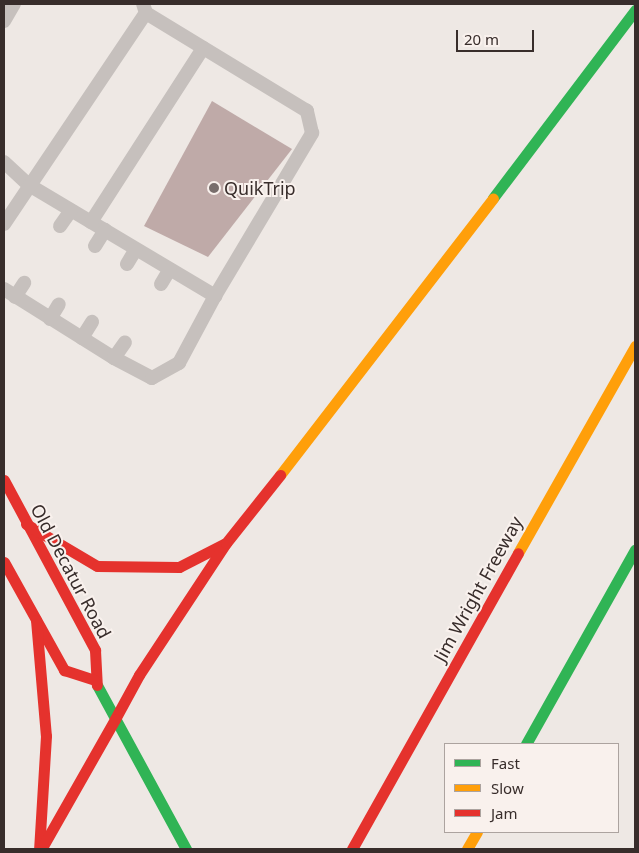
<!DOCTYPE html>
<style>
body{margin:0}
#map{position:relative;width:639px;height:853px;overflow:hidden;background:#eee8e4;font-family:"Noto Sans",sans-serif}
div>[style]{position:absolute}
.building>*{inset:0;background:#bfaaa8}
.lane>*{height:14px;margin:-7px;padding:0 7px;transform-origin:7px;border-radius:7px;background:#c6c0bd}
.fast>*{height:11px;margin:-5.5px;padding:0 5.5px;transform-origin:5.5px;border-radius:5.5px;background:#30b455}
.slow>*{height:11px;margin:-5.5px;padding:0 5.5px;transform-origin:5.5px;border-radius:5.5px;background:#ff9f0a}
.jam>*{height:11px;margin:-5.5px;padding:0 5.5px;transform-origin:5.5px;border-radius:5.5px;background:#e5322d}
.dots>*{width:14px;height:14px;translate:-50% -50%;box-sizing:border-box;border:2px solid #f9f1ed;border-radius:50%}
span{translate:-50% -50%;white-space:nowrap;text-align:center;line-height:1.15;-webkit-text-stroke:4px #f9f1ed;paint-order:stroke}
.poi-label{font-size:18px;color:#382d2b}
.left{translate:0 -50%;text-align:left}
.street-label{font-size:18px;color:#382d2b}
.frame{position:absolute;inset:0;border:5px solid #382d2b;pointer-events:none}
.legend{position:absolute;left:444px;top:743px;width:175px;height:90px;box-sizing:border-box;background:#f9f1ed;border:1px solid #aca39f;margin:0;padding:6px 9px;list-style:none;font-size:15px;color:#382d2b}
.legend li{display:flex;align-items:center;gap:10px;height:25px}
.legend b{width:25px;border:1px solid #aca39f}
.scale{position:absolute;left:456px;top:30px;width:78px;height:22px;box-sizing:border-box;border:2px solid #382d2b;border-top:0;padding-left:6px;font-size:15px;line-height:18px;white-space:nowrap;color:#382d2b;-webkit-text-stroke:4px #f9f1ed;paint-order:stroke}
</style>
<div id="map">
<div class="building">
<div style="clip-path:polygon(212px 101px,292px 149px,208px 257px,144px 226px)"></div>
</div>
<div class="lane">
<div style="left:4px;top:21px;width:20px;rotate:-60deg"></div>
<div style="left:4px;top:162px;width:34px;rotate:43deg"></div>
<div style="left:29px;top:185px;width:217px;rotate:30.8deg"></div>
<div style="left:215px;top:296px;width:190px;rotate:-59.2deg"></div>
<div style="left:312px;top:133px;width:23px;rotate:-103deg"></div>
<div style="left:307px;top:111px;width:188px;rotate:-148.7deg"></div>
<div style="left:146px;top:13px;width:9px;rotate:-108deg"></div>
<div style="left:91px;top:222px;width:207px;rotate:-57.2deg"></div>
<div style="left:4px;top:224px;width:254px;rotate:-56.1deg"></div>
<div style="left:60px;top:226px;width:19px;rotate:-55deg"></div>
<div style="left:95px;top:246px;width:19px;rotate:-58deg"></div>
<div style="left:127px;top:264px;width:17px;rotate:-59deg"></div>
<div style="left:161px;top:284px;width:17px;rotate:-59deg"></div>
<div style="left:4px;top:289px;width:130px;rotate:32.1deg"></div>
<div style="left:114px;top:358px;width:43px;rotate:27.8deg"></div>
<div style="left:152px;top:378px;width:31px;rotate:-29deg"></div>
<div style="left:179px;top:363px;width:76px;rotate:-61.8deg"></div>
<div style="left:15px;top:297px;width:17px;rotate:-57deg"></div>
<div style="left:50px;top:319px;width:17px;rotate:-59deg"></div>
<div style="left:82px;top:338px;width:19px;rotate:-58deg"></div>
<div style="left:114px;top:358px;width:19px;rotate:-55deg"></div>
</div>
<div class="fast">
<div style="left:493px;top:198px;width:236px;rotate:-52.9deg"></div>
<div style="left:97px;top:685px;width:187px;rotate:61.5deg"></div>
<div style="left:526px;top:744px;width:223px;rotate:-60.7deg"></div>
</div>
<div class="slow">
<div style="left:280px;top:475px;width:349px;rotate:-52.4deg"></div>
<div style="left:518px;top:553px;width:238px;rotate:-60.5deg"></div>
<div style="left:467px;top:849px;width:20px;rotate:-60deg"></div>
</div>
<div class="jam">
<div style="left:4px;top:480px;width:193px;rotate:61.8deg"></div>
<div style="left:95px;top:650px;width:35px;rotate:87deg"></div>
<div style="left:26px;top:524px;width:82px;rotate:30.6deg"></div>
<div style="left:97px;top:566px;width:82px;rotate:0.7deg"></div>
<div style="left:179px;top:567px;width:51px;rotate:-27.1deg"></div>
<div style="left:4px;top:562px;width:124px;rotate:60.9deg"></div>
<div style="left:64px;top:670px;width:32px;rotate:18deg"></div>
<div style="left:36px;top:620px;width:116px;rotate:85.1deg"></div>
<div style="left:46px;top:736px;width:113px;rotate:93.5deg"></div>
<div style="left:115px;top:719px;width:50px;rotate:-61.4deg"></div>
<div style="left:139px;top:675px;width:158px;rotate:-56.6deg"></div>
<div style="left:226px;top:543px;width:87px;rotate:-51.5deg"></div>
<div style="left:43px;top:846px;width:146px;rotate:-60.4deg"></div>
<div style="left:352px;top:849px;width:339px;rotate:-60.7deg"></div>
</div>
<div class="dots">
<div style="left:214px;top:188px;background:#786e6c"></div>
</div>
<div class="poi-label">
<span class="left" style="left:224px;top:188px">QuikTrip</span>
</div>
<div class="street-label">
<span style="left:71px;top:571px;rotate:62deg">Old Decatur Road</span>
<span style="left:478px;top:589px;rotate:-61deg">Jim Wright Freeway</span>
</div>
<div class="frame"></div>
<ul class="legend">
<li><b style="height:6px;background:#30b455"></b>Fast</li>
<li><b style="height:6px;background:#ff9f0a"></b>Slow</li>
<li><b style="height:6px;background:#e5322d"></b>Jam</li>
</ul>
<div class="scale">20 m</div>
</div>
